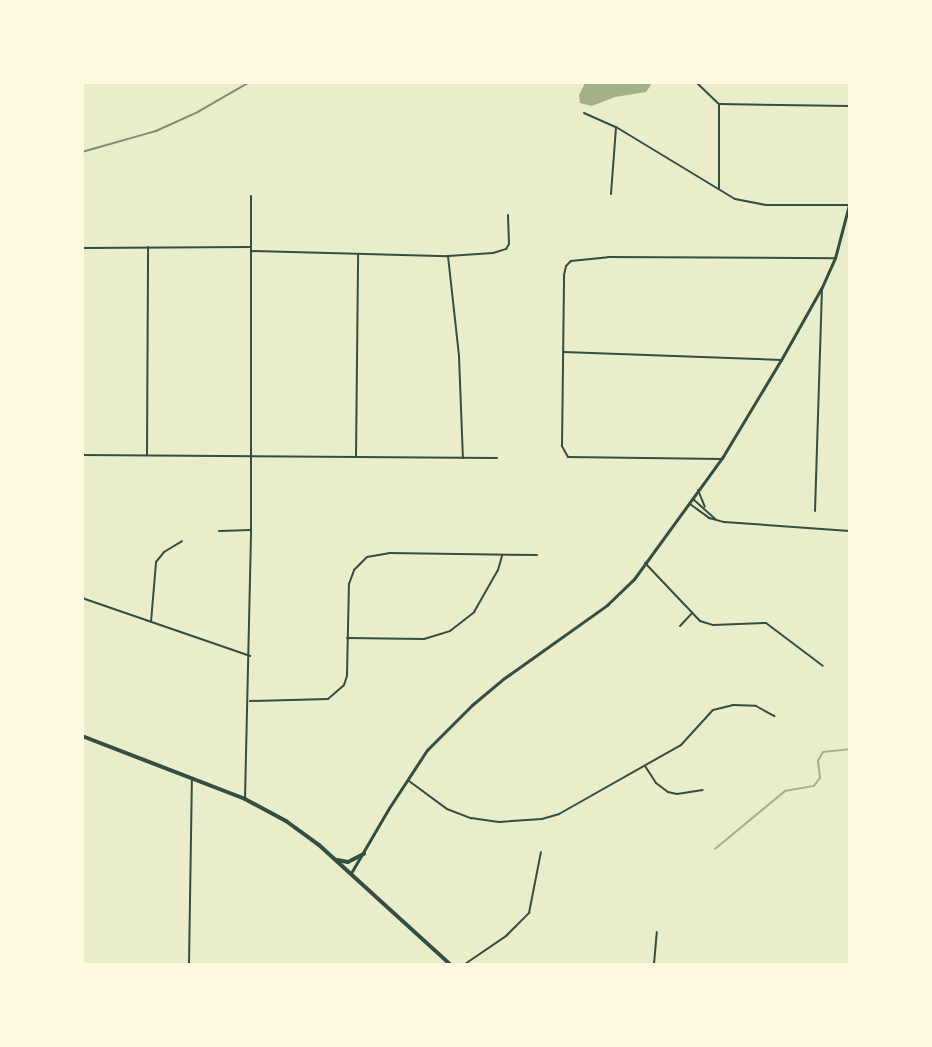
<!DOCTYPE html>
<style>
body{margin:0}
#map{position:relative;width:932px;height:1047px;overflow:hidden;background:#e9edc9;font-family:Helvetica,sans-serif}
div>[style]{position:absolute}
.water>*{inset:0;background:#a3b18a}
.stream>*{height:1.5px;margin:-0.75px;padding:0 0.75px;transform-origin:0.75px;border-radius:0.75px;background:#a3b18a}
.minor>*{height:2px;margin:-1px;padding:0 1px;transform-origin:1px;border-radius:1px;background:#344e41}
.tertiary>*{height:3px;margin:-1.5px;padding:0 1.5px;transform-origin:1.5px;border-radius:1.5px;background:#344e41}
.primary>*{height:4px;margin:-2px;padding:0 2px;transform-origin:2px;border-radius:2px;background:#344e41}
.rail>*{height:1.5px;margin:-0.75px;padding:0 0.75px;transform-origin:0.75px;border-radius:0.75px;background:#7c8e77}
span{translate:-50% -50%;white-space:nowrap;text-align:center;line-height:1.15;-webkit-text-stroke:4.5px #fefae0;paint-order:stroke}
.frame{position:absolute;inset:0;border:84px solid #fefae0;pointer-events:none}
</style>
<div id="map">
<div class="water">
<div style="clip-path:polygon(585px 83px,650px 82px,651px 85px,646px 92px,615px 97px,592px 106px,580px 103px,579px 95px)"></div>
</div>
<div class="stream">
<div style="left:715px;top:849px;width:91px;rotate:-39.6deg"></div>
<div style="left:785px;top:791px;width:29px;rotate:-10deg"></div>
<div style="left:814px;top:786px;width:10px;rotate:-53deg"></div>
<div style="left:820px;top:778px;width:17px;rotate:-97deg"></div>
<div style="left:818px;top:761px;width:10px;rotate:-61deg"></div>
<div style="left:823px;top:752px;width:27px;rotate:-6deg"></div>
</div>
<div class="minor">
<div style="left:696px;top:82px;width:32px;rotate:44deg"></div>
<div style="left:719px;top:104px;width:131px;rotate:0.9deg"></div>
<div style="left:584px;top:113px;width:35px;rotate:24deg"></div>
<div style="left:616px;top:127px;width:139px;rotate:31.2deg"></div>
<div style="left:735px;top:199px;width:32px;rotate:11deg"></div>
<div style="left:766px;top:205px;width:82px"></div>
<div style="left:719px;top:189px;width:85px;rotate:-90deg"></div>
<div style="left:611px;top:194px;width:67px;rotate:-85.7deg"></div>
<div style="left:82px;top:248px;width:169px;rotate:-0.3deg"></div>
<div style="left:251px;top:251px;width:197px;rotate:1.5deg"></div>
<div style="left:448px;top:256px;width:45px;rotate:-3.8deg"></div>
<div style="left:493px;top:253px;width:14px;rotate:-17deg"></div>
<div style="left:506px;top:249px;width:6px;rotate:-59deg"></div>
<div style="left:509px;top:244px;width:29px;rotate:-92deg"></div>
<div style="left:448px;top:256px;width:101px;rotate:83.7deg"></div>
<div style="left:459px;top:356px;width:102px;rotate:87.8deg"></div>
<div style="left:564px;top:352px;width:217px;rotate:2.1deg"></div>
<div style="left:82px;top:455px;width:415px;rotate:0.4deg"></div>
<div style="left:147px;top:455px;width:208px;rotate:-89.7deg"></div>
<div style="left:356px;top:457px;width:202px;rotate:-89.4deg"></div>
<div style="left:722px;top:459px;width:154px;rotate:-179.3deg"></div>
<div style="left:568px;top:457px;width:13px;rotate:-119deg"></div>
<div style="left:562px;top:446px;width:171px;rotate:-89.3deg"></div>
<div style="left:564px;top:275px;width:9px;rotate:-77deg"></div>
<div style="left:566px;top:266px;width:7px;rotate:-45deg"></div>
<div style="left:571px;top:261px;width:37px;rotate:-6deg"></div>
<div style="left:608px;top:257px;width:227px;rotate:0.3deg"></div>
<div style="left:698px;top:490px;width:18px;rotate:68deg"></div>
<div style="left:693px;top:499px;width:30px;rotate:42deg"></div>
<div style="left:690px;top:504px;width:24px;rotate:36deg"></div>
<div style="left:709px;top:518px;width:16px;rotate:15deg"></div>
<div style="left:724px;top:522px;width:126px;rotate:4.1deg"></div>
<div style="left:815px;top:511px;width:221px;rotate:-88.2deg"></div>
<div style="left:219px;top:531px;width:32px;rotate:-2deg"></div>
<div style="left:645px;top:563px;width:80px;rotate:46.5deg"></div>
<div style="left:700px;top:621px;width:14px;rotate:17deg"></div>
<div style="left:713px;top:625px;width:53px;rotate:-2.2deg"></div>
<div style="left:766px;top:623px;width:71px;rotate:37deg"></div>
<div style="left:82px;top:598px;width:178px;rotate:19deg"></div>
<div style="left:151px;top:622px;width:60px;rotate:-85.2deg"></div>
<div style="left:156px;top:562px;width:13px;rotate:-51deg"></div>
<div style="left:164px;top:552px;width:21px;rotate:-31deg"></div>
<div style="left:680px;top:626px;width:18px;rotate:-47deg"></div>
<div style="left:347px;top:638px;width:77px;rotate:0.7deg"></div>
<div style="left:424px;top:639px;width:27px;rotate:-17deg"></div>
<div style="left:450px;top:631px;width:31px;rotate:-38deg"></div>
<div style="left:474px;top:612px;width:48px;rotate:-60.3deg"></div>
<div style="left:498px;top:570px;width:15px;rotate:-74deg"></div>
<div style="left:250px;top:701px;width:78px;rotate:-1.5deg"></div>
<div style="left:328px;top:699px;width:21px;rotate:-41deg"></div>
<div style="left:344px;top:685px;width:9px;rotate:-72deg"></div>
<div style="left:347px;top:676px;width:92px;rotate:-88.8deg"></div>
<div style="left:349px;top:584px;width:15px;rotate:-70deg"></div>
<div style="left:354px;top:570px;width:18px;rotate:-45deg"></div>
<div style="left:367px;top:557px;width:22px;rotate:-10deg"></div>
<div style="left:389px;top:553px;width:148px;rotate:0.8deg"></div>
<div style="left:645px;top:766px;width:20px;rotate:57deg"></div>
<div style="left:656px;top:783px;width:15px;rotate:37deg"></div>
<div style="left:668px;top:792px;width:9px;rotate:13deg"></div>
<div style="left:677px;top:794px;width:26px;rotate:-9deg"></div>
<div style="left:409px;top:781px;width:47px;rotate:36.4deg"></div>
<div style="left:447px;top:809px;width:26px;rotate:21deg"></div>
<div style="left:471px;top:818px;width:28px;rotate:8deg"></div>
<div style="left:499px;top:822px;width:43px;rotate:-4deg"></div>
<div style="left:542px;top:819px;width:18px;rotate:-16deg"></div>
<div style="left:559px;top:814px;width:140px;rotate:-29.5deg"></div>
<div style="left:681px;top:745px;width:47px;rotate:-47.6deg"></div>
<div style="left:713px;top:710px;width:21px;rotate:-14deg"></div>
<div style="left:733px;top:705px;width:23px;rotate:2deg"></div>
<div style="left:756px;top:706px;width:21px;rotate:29deg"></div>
<div style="left:245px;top:799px;width:269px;rotate:-88.7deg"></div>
<div style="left:251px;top:530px;width:334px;rotate:-90deg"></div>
<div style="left:189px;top:964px;width:186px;rotate:-89.1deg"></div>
<div style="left:465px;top:964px;width:50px;rotate:-34.3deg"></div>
<div style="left:506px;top:936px;width:33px;rotate:-45deg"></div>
<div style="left:529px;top:913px;width:62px;rotate:-78.9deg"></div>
<div style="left:654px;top:964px;width:32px;rotate:-85deg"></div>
</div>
<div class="tertiary">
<div style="left:351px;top:873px;width:75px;rotate:-59.7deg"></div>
<div style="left:389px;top:808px;width:69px;rotate:-56.8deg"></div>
<div style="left:427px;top:750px;width:64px;rotate:-45deg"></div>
<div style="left:472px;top:705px;width:40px;rotate:-40deg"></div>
<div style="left:503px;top:679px;width:128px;rotate:-35.4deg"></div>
<div style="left:607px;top:605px;width:37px;rotate:-44deg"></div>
<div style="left:634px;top:579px;width:150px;rotate:-54deg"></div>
<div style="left:722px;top:458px;width:114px;rotate:-59deg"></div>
<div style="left:781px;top:360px;width:84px;rotate:-60.7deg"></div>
<div style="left:822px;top:287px;width:32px;rotate:-66deg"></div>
<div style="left:835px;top:258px;width:59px;rotate:-75.3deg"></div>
</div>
<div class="primary">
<div style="left:82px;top:736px;width:175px;rotate:21.1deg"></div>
<div style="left:245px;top:799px;width:47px;rotate:28.2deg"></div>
<div style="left:286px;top:821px;width:41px;rotate:36deg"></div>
<div style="left:319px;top:845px;width:177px;rotate:42.3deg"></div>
<div style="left:337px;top:860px;width:11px;rotate:10deg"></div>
<div style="left:348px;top:862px;width:18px;rotate:-27deg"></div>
</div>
<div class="rail">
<div style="left:82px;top:152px;width:77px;rotate:-15.8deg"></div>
<div style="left:156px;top:131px;width:46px;rotate:-24.3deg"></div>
<div style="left:198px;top:112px;width:60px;rotate:-30deg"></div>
</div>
<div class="frame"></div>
</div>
